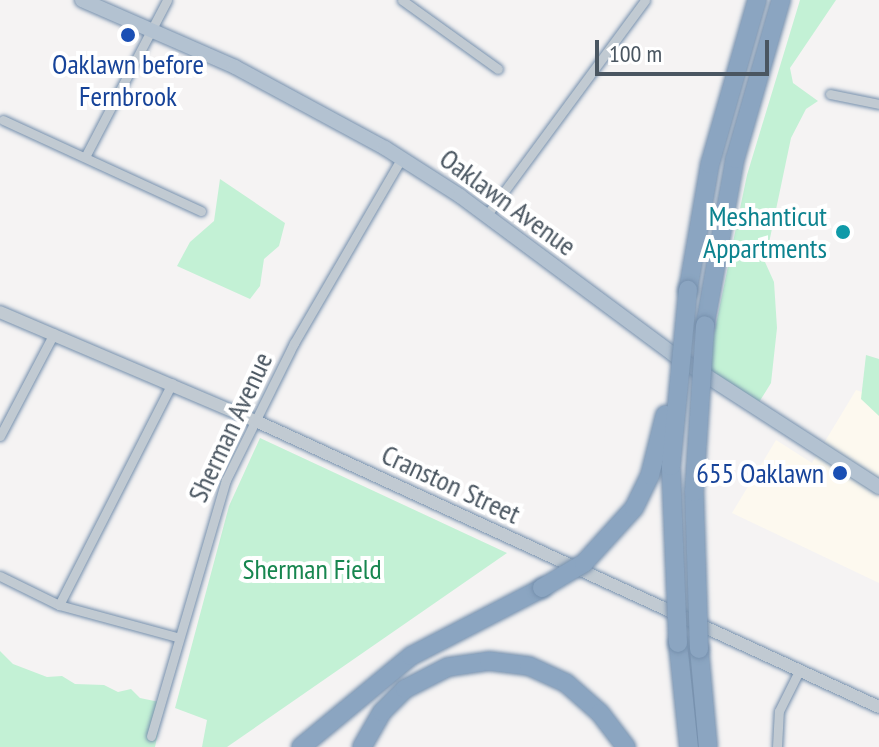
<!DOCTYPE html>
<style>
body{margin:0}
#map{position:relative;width:879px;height:747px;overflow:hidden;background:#f5f3f3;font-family:"PT Sans Narrow",sans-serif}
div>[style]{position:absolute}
.commercial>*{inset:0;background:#fdf9ef}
.green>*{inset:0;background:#c3f1d5}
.roads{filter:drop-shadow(0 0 2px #7690ad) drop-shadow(0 0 2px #7690ad)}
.minor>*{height:9px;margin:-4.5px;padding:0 4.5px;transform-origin:4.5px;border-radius:4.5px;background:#c1cad2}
.tertiary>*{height:12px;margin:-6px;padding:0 6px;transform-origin:6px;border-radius:6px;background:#c1cad2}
.primary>*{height:14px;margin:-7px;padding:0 7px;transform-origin:7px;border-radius:7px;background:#b3c2d1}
.motorway>*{height:18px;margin:-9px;padding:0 9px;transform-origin:9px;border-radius:9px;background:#8ba5c1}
.bridges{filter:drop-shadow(0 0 2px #7690ad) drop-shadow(0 0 2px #7690ad)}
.motorway-bridge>*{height:18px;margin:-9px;padding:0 9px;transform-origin:9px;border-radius:9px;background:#8ba5c1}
.dots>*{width:22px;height:22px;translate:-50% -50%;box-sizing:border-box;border:4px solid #fff;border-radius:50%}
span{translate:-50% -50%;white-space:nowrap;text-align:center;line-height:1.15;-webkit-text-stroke:8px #fff;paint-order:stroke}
.transit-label{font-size:28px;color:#164399}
.right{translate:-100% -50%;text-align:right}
.street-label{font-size:28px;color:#4a5661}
.culture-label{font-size:28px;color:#0d838f}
.park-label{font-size:28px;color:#17864f}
.scale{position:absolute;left:595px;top:40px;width:174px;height:36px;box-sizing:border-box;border:4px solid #4a5661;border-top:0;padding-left:10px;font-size:24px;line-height:28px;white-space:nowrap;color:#4a5661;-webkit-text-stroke:6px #fff;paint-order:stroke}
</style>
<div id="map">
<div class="commercial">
<div style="clip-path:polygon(856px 390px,879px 398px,879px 583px,732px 513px,776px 440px,812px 463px)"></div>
</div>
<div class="green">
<div style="clip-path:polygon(800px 0,836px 0,790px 68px,793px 83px,818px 101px,806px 109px,791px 138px,765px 262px,774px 282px,777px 328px,771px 383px,756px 407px,706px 372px,747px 175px)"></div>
<div style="clip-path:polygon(220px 179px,285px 223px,279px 246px,264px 259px,260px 286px,250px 299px,177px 266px,190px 242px,214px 221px)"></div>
<div style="clip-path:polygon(866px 355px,879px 359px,879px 416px,861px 399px)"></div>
<div style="clip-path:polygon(260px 438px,507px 553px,227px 747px,202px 747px,207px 720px,175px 708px,229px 506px)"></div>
<div style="clip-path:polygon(0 651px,13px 664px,47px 677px,62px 676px,75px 684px,104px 685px,118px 692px,131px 689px,140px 698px,164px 703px,155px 747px,0 747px)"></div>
</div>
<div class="roads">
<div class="minor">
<div style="left:402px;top:0;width:118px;rotate:35.7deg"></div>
<div style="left:830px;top:94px;width:50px;rotate:11.5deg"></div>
<div style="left:3px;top:120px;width:218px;rotate:24.7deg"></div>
<div style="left:85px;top:157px;width:177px;rotate:-62.4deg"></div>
<div style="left:486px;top:216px;width:268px;rotate:-53.6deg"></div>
<div style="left:0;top:436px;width:116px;rotate:-62.3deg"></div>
<div style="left:0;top:576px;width:66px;rotate:26.2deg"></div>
<div style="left:59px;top:605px;width:122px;rotate:15.2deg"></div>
<div style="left:59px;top:605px;width:249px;rotate:-63deg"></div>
<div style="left:151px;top:736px;width:267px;rotate:-73.7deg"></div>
<div style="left:226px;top:480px;width:153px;rotate:-63.6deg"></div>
<div style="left:294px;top:343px;width:213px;rotate:-59.8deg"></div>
<div style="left:777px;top:747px;width:36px;rotate:-87deg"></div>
<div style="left:779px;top:711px;width:45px;rotate:-63.4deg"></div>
</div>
<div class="tertiary">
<div style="left:0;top:312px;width:278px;rotate:23.1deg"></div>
<div style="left:256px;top:421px;width:686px;rotate:24.66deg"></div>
</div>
<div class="primary">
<div style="left:82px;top:0;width:167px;rotate:23.6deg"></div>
<div style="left:235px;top:67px;width:170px;rotate:28.4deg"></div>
<div style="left:385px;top:148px;width:89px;rotate:32.6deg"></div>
<div style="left:460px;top:196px;width:267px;rotate:36.6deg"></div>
<div style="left:674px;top:355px;width:244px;rotate:32.8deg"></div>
</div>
<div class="motorway">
<div style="left:688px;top:290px;width:128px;rotate:-80.1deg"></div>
<div style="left:710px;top:164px;width:171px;rotate:-74deg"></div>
<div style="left:705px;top:325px;width:169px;rotate:-79.8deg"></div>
<div style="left:735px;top:159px;width:166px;rotate:-73.9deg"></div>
<div style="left:678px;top:643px;width:105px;rotate:84deg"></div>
<div style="left:699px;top:649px;width:98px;rotate:84.8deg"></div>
<div style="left:301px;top:747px;width:143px;rotate:-39.6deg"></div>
<div style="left:411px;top:656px;width:148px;rotate:-27.4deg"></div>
<div style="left:362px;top:747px;width:40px;rotate:-60.3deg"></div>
<div style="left:382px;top:712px;width:33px;rotate:-45deg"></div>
<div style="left:405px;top:689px;width:48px;rotate:-27.1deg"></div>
<div style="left:448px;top:667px;width:41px;rotate:-8.3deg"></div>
<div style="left:489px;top:661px;width:40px;rotate:7.1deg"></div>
<div style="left:529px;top:666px;width:41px;rotate:24.7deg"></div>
<div style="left:566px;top:683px;width:45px;rotate:41.4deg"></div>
<div style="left:600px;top:713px;width:43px;rotate:52.6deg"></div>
</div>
</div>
<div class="bridges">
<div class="motorway-bridge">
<div style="left:542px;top:588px;width:49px;rotate:-30.8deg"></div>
<div style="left:584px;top:563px;width:74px;rotate:-47.7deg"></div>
<div style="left:634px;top:508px;width:37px;rotate:-64deg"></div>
<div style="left:650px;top:475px;width:62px;rotate:-76deg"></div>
<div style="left:678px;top:643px;width:177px;rotate:-92.3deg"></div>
<div style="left:671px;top:466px;width:177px;rotate:-84.5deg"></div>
<div style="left:699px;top:649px;width:157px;rotate:-91.8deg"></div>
<div style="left:694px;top:492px;width:167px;rotate:-86.2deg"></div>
</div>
</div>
<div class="dots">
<div style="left:128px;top:35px;background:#1a4fb4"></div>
<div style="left:843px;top:232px;background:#0f9aa8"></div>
<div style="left:840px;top:473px;background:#1a4fb4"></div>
</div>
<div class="transit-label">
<span style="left:128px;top:80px">Oaklawn before<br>Fernbrook</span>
<span class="right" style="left:824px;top:473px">655 Oaklawn</span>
</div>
<div class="street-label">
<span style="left:508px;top:202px;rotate:36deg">Oaklawn Avenue</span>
<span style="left:230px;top:427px;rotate:-65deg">Sherman Avenue</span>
<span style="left:451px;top:484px;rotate:25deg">Cranston Street</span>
</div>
<div class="culture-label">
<span class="right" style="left:827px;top:232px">Meshanticut<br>Appartments</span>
</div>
<div class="park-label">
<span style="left:312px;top:569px">Sherman Field</span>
</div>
<div class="scale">100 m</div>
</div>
